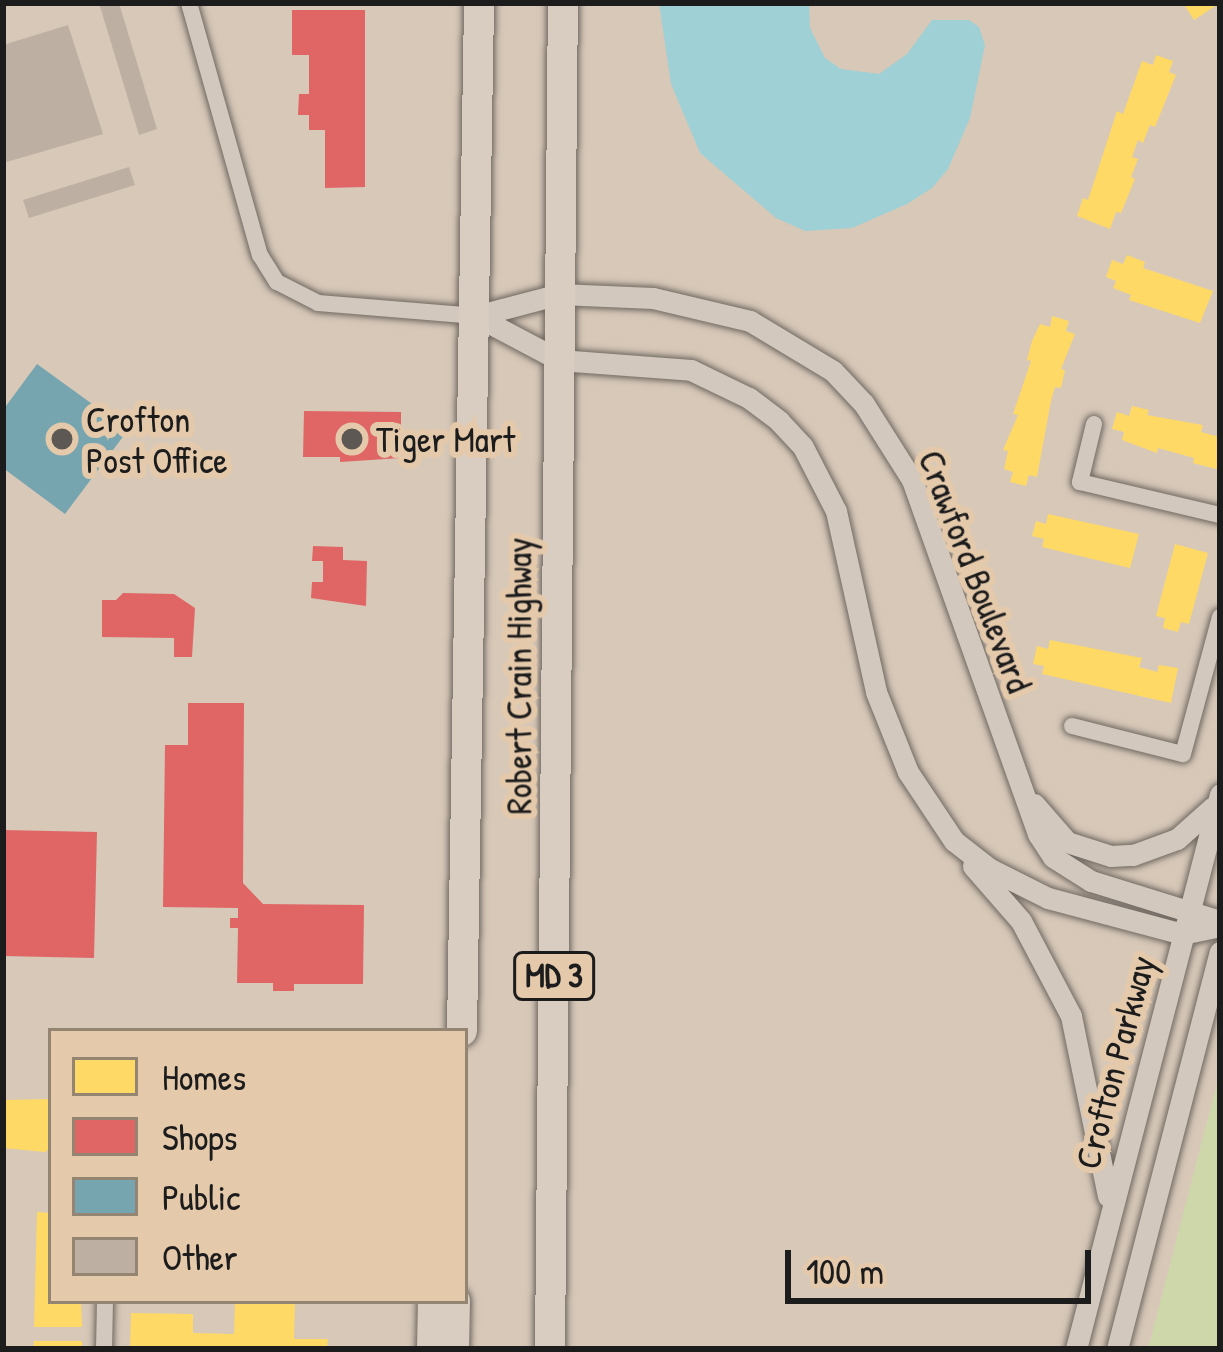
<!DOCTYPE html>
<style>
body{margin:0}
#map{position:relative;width:1223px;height:1352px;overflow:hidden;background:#d7c8b8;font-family:"Patrick Hand",sans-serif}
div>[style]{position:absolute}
.green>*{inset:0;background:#ced7a9}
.water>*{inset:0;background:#9ed0d5}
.homes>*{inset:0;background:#ffd966}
.shops>*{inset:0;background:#e06666}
.public>*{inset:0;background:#76a5af}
.building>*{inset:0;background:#bdb0a3}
.roads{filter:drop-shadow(0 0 3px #706962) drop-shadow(0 0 3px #706962)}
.street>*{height:16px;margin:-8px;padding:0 8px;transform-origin:8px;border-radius:8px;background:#d2c8bd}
.secondary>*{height:21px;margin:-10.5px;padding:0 10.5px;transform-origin:10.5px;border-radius:10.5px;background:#d2c8bd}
.highway>*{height:30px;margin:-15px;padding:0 15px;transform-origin:15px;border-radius:15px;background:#d8cdc0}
.dots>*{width:33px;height:33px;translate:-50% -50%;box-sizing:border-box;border:6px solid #e4c9ab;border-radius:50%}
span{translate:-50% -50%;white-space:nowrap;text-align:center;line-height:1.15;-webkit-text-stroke:12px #e4c9ab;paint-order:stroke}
.shield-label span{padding:3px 9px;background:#e4c9ab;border:3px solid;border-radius:9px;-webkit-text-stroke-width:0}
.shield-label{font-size:33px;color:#1c1c1c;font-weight:700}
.poi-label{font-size:36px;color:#1c1c1c}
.left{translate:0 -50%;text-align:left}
.street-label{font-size:36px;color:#1c1c1c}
.frame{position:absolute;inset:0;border:6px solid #1c1c1c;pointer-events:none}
.legend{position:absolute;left:48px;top:1028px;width:420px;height:276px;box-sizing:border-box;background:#e4c9ab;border:3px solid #948472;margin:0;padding:15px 21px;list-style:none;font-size:36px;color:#1c1c1c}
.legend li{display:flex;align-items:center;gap:24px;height:60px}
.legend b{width:60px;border:3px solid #948472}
.scale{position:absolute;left:785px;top:1250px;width:306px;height:54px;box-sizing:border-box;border:6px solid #1c1c1c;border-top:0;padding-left:15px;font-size:36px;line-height:42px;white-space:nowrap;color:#1c1c1c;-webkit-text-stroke:9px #e4c9ab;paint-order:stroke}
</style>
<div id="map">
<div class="green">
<div style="clip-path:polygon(1220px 1072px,1220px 1349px,1148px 1349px)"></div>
</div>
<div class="water">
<div style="clip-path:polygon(659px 3px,809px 3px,810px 28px,825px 58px,841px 69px,879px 74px,907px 54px,932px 20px,969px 20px,979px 27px,985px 45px,970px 118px,948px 169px,932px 188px,907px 204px,852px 228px,805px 231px,776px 218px,700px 153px,671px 84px)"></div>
</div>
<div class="homes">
<div style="clip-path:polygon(1183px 3px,1220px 3px,1194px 20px)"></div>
<div style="clip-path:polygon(1156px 55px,1173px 61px,1169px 72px,1176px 75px,1155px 127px,1150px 125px,1143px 143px,1138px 140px,1132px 157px,1138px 159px,1131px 177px,1135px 179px,1121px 213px,1116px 212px,1110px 229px,1077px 216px,1083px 198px,1088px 200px,1117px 111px,1123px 114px,1142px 61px,1153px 65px)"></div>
<div style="clip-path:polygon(1127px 255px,1145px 262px,1143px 268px,1213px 291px,1200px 323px,1129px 300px,1131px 295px,1113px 288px,1116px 281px,1106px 277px,1112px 260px,1123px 264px)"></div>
<div style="clip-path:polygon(1052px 316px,1069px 321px,1066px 331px,1075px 334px,1061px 369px,1065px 370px,1061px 388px,1055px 387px,1051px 401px,1037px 477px,1029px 475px,1026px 486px,1010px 482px,1013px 472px,1004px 469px,1008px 451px,1003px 450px,1018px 415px,1013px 414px,1031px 361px,1027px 360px,1032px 341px,1040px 324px,1050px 327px)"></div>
<div style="clip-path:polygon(1132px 406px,1149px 410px,1147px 415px,1203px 425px,1201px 432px,1220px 437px,1220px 470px,1193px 463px,1194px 458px,1158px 448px,1157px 453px,1122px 440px,1124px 432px,1112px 429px,1117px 412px,1129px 416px)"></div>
<div style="clip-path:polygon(1048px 514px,1139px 534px,1130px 568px,1042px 547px,1044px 539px,1032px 536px,1036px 521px,1046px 524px)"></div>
<div style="clip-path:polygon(1175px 544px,1208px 553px,1189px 624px,1181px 622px,1178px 632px,1163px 628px,1165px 618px,1156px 616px)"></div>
<div style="clip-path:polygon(1050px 640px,1142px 658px,1139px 667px,1157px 672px,1159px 665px,1178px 668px,1171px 703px,1042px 674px,1044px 666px,1033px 664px,1037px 646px,1048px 649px)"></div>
<div style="clip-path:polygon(51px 1099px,51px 1148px,45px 1152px,3px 1148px,3px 1100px)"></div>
<div style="clip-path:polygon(37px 1212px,51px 1213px,51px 1301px,81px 1301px,82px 1327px,34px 1327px)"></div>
<div style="clip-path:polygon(235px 1301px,295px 1301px,294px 1339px,328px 1339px,327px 1349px,130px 1349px,131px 1313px,193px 1314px,193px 1333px,234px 1334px)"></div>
<div style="clip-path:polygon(34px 1341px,82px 1341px,82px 1349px,33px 1349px)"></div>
</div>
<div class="shops">
<div style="clip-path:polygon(292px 10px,365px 10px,365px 187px,325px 188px,325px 130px,309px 130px,309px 115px,298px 115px,299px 94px,309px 94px,309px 55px,292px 55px)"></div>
<div style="clip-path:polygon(304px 411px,401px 412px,401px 458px,340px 462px,340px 457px,303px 457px)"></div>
<div style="clip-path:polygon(313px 546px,343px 547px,343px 560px,367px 561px,366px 606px,311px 598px,312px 582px,323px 582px,323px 561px,312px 561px)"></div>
<div style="clip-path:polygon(123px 593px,174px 594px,195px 608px,192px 657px,174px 657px,174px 638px,102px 637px,102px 600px,116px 600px)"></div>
<div style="clip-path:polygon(188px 703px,244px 703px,243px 883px,263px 904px,364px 905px,363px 984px,294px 984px,294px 991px,273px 991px,273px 983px,237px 983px,238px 928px,230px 928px,230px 918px,238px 918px,238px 908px,163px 907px,165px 745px,188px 745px)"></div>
<div style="clip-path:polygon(3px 830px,97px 832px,94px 958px,3px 956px)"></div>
</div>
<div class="public">
<div style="clip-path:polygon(37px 364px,128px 430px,65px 514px,3px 468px,3px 410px)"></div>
</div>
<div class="building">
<div style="clip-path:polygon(99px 3px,119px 3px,157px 129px,139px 135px)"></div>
<div style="clip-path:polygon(68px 25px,103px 134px,3px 163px,3px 45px)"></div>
<div style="clip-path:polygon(129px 167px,135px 185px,29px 218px,23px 200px)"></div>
</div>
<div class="roads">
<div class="street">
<div style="left:189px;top:3px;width:262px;rotate:74.3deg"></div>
<div style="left:260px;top:255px;width:32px;rotate:58deg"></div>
<div style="left:277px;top:282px;width:46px;rotate:27.1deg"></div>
<div style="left:318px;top:303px;width:159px;rotate:4.7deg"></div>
<div style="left:1094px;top:424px;width:60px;rotate:103.6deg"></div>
<div style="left:1080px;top:482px;width:144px;rotate:13.3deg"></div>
<div style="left:1072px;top:726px;width:114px;rotate:14.2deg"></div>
<div style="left:1183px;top:754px;width:142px;rotate:-74.9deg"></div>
<div style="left:104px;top:1349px;width:48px;rotate:-88.8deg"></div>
</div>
<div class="secondary">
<div style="left:476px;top:316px;width:86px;rotate:-14.8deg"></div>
<div style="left:559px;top:294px;width:94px;rotate:2.4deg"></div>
<div style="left:653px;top:298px;width:100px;rotate:13.3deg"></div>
<div style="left:750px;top:321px;width:97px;rotate:31.1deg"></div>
<div style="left:833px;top:371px;width:45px;rotate:46.8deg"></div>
<div style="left:864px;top:404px;width:90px;rotate:57.7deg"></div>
<div style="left:912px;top:480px;width:376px;rotate:70.4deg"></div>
<div style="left:1038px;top:834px;width:27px;rotate:57deg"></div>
<div style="left:1053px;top:857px;width:45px;rotate:32.3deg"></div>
<div style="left:1091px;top:881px;width:135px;rotate:17.2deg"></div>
<div style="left:476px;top:316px;width:94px;rotate:27.9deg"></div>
<div style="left:559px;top:360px;width:132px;rotate:4.3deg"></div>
<div style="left:691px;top:370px;width:64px;rotate:25.8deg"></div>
<div style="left:749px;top:398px;width:38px;rotate:37deg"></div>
<div style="left:779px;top:421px;width:35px;rotate:47deg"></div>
<div style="left:803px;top:447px;width:72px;rotate:62.7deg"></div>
<div style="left:836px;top:511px;width:185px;rotate:77.5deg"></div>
<div style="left:876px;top:692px;width:86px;rotate:68.2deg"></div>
<div style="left:908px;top:772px;width:83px;rotate:56.3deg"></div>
<div style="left:954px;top:841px;width:46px;rotate:37.9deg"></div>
<div style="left:990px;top:869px;width:65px;rotate:26.6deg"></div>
<div style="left:1048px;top:898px;width:139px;rotate:15deg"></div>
<div style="left:1182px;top:934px;width:39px;rotate:-12deg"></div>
<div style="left:1034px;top:804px;width:50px;rotate:49deg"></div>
<div style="left:1067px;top:842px;width:46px;rotate:17.7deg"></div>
<div style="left:1111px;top:856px;width:22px;rotate:-3deg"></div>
<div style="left:1133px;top:855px;width:47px;rotate:-20deg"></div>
<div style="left:1177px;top:839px;width:48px;rotate:-41.6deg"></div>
<div style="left:973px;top:866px;width:73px;rotate:48.9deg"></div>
<div style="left:1021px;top:921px;width:107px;rotate:62.2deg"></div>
<div style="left:1071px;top:1016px;width:184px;rotate:78.4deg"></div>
<div style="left:1076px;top:1349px;width:573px;rotate:-75.45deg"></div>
<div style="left:1117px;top:1349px;width:410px;rotate:-75.5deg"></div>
</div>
<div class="highway">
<div style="left:462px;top:1031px;width:1028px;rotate:-89.05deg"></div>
<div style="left:432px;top:1349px;width:48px;rotate:-88.8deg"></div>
<div style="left:454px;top:1349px;width:48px;rotate:-88.8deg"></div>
<div style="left:550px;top:1349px;width:1346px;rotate:-89.45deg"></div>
</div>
</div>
<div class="dots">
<div style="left:62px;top:439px;background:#5d5853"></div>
<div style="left:352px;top:439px;background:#5d5853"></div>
</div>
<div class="shield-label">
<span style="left:554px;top:976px">MD 3</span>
</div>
<div class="poi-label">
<span class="left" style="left:86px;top:439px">Crofton<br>Post Office</span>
<span class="left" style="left:376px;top:439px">Tiger Mart</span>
</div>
<div class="street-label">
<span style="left:976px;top:571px;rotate:69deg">Crawford Boulevard</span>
<span style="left:518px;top:676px;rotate:-90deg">Robert Crain Highway</span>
<span style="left:1114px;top:1062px;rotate:-75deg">Crofton Parkway</span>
</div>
<div class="frame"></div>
<ul class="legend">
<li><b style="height:33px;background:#ffd966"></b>Homes</li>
<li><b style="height:33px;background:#e06666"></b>Shops</li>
<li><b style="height:33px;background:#76a5af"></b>Public</li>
<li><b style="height:33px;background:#bdb0a3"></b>Other</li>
</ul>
<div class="scale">100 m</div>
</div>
